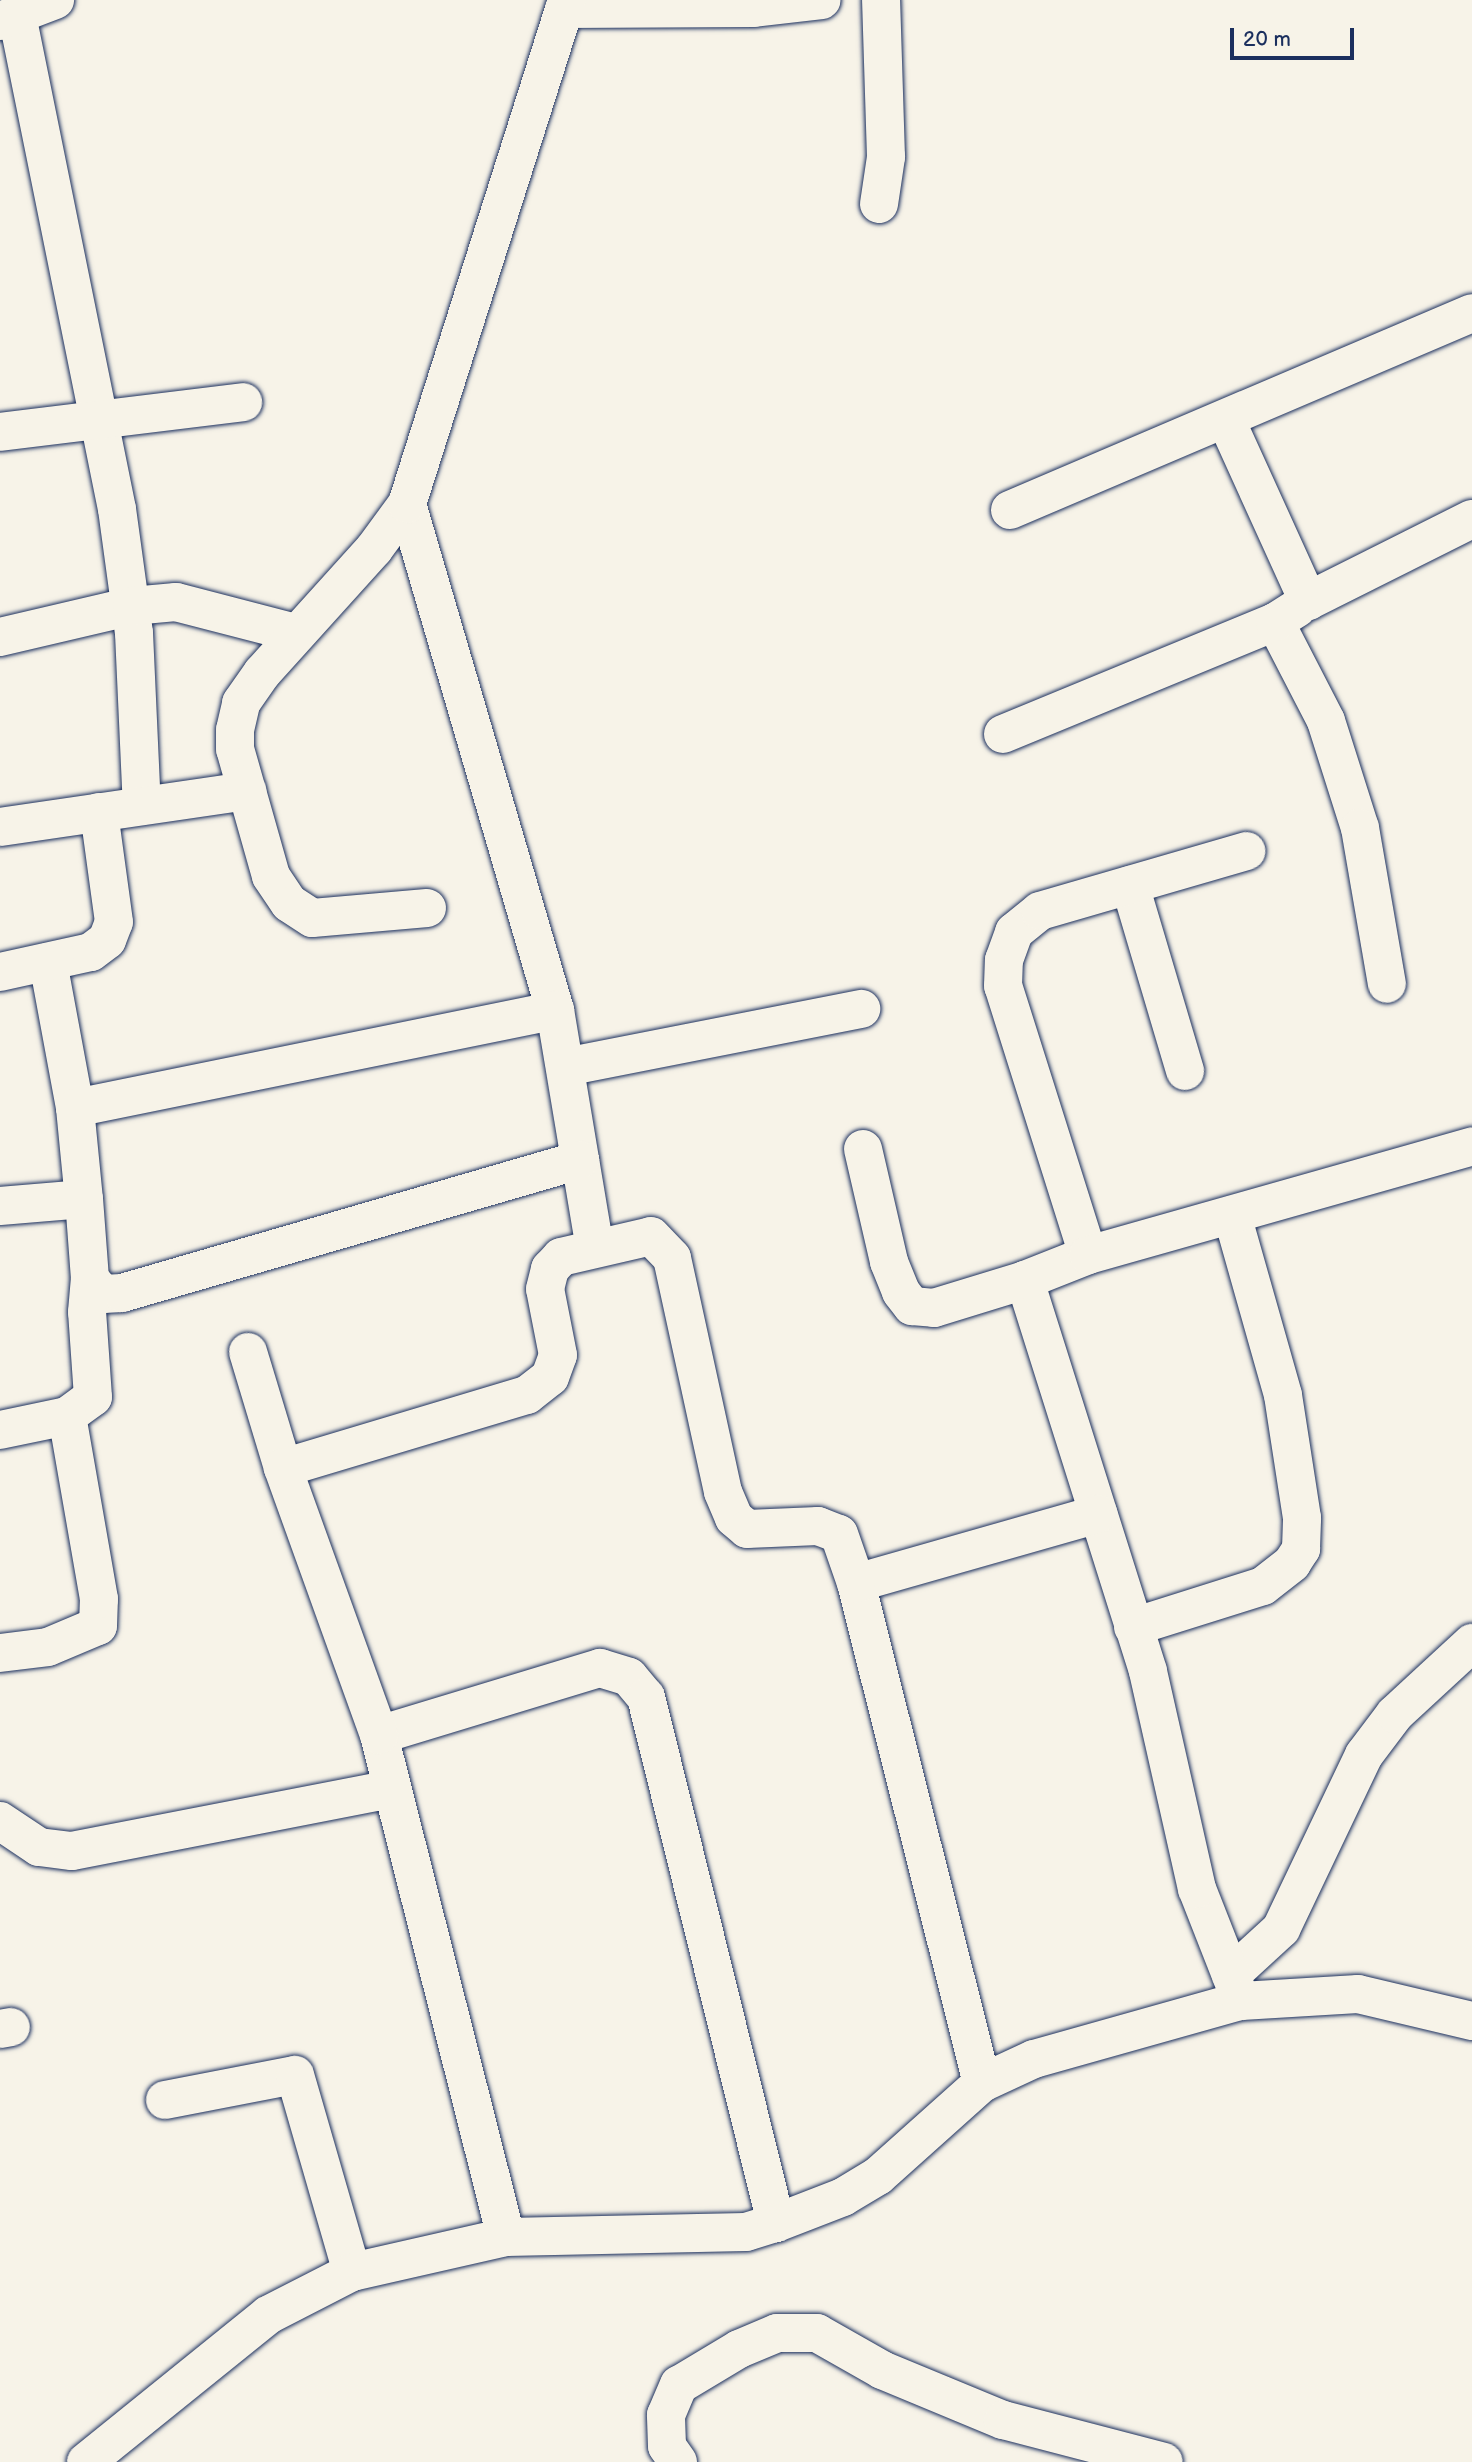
<!DOCTYPE html>
<style>
body{margin:0}
#map{position:relative;width:1472px;height:2462px;overflow:hidden;background:#f7f3e8;font-family:"Balsamiq Sans",sans-serif}
div>[style]{position:absolute}
.roads{filter:drop-shadow(0 0 2px #1b2f5e) drop-shadow(0 0 2px #1b2f5e)}
.minor>*{height:38px;margin:-19px;padding:0 19px;transform-origin:19px;border-radius:19px;background:#f7f3e8}
span{translate:-50% -50%;white-space:nowrap;text-align:center;line-height:1.15;-webkit-text-stroke:5px #f7f3e8;paint-order:stroke}
.scale{position:absolute;left:1230px;top:28px;width:124px;height:32px;box-sizing:border-box;border:4px solid #1b2f5e;border-top:0;padding-left:9px;font-size:21px;line-height:24px;white-space:nowrap;color:#1b2f5e;-webkit-text-stroke:5px #f7f3e8;paint-order:stroke}
</style>
<div id="map">
<div class="roads">
<div class="minor">
<div style="left:564px;top:9px;width:190px;rotate:-0.3deg"></div>
<div style="left:754px;top:8px;width:68px;rotate:-6.7deg"></div>
<div style="left:17px;top:15px;width:504px;rotate:78.56deg"></div>
<div style="left:117px;top:509px;width:125px;rotate:82.2deg"></div>
<div style="left:134px;top:633px;width:173px;rotate:87.4deg"></div>
<div style="left:0;top:21px;width:59px;rotate:-20.9deg"></div>
<div style="left:879px;top:204px;width:48px;rotate:-81.5deg"></div>
<div style="left:886px;top:157px;width:157px;rotate:-91.8deg"></div>
<div style="left:1226px;top:420px;width:199px;rotate:65.6deg"></div>
<div style="left:1308px;top:601px;width:183px;rotate:-26.6deg"></div>
<div style="left:0;top:432px;width:245px;rotate:-7deg"></div>
<div style="left:407px;top:504px;width:527px;rotate:73.7deg"></div>
<div style="left:555px;top:1010px;width:241px;rotate:80.5deg"></div>
<div style="left:1010px;top:510px;width:502px;rotate:-23.09deg"></div>
<div style="left:1275px;top:622px;width:111px;rotate:62.7deg"></div>
<div style="left:1326px;top:721px;width:112px;rotate:72.4deg"></div>
<div style="left:1360px;top:828px;width:158px;rotate:80.2deg"></div>
<div style="left:0;top:637px;width:136px;rotate:-13.2deg"></div>
<div style="left:132px;top:606px;width:44px;rotate:-5.2deg"></div>
<div style="left:176px;top:602px;width:124px;rotate:14.5deg"></div>
<div style="left:1003px;top:734px;width:294px;rotate:-22.4deg"></div>
<div style="left:1275px;top:622px;width:26px;rotate:-32deg"></div>
<div style="left:0;top:827px;width:250px;rotate:-8.3deg"></div>
<div style="left:1130px;top:885px;width:194px;rotate:73.5deg"></div>
<div style="left:427px;top:908px;width:115px;rotate:175deg"></div>
<div style="left:312px;top:918px;width:27px;rotate:-147deg"></div>
<div style="left:289px;top:903px;width:32px;rotate:-124deg"></div>
<div style="left:271px;top:876px;width:132px;rotate:-105.8deg"></div>
<div style="left:235px;top:749px;width:19px;rotate:-90deg"></div>
<div style="left:235px;top:730px;width:28px;rotate:-77deg"></div>
<div style="left:241px;top:703px;width:37px;rotate:-55deg"></div>
<div style="left:262px;top:673px;width:167px;rotate:-47.9deg"></div>
<div style="left:374px;top:549px;width:56px;rotate:-53.7deg"></div>
<div style="left:407px;top:504px;width:529px;rotate:-72.39deg"></div>
<div style="left:48px;top:962px;width:148px;rotate:79.5deg"></div>
<div style="left:75px;top:1108px;width:91px;rotate:84.4deg"></div>
<div style="left:0;top:972px;width:93px;rotate:-12.4deg"></div>
<div style="left:91px;top:952px;width:20px;rotate:-37deg"></div>
<div style="left:107px;top:940px;width:19px;rotate:-69deg"></div>
<div style="left:114px;top:922px;width:111px;rotate:-97.8deg"></div>
<div style="left:565px;top:1067px;width:302px;rotate:-11.1deg"></div>
<div style="left:75px;top:1108px;width:490px;rotate:-11.5deg"></div>
<div style="left:863px;top:1149px;width:116px;rotate:77deg"></div>
<div style="left:889px;top:1262px;width:32px;rotate:68deg"></div>
<div style="left:901px;top:1292px;width:18px;rotate:52deg"></div>
<div style="left:912px;top:1306px;width:22px;rotate:5deg"></div>
<div style="left:934px;top:1308px;width:95px;rotate:-17.1deg"></div>
<div style="left:0;top:1206px;width:84px;rotate:-4.8deg"></div>
<div style="left:84px;top:1199px;width:80px;rotate:85.7deg"></div>
<div style="left:90px;top:1279px;width:20px;rotate:49deg"></div>
<div style="left:103px;top:1294px;width:19px;rotate:-3deg"></div>
<div style="left:122px;top:1293px;width:477px;rotate:-16.2deg"></div>
<div style="left:1088px;top:1255px;width:282px;rotate:-107.5deg"></div>
<div style="left:1003px;top:986px;width:26px;rotate:-88deg"></div>
<div style="left:1004px;top:960px;width:30px;rotate:-70deg"></div>
<div style="left:1014px;top:932px;width:33px;rotate:-39deg"></div>
<div style="left:1040px;top:911px;width:215px;rotate:-16.2deg"></div>
<div style="left:248px;top:1352px;width:121px;rotate:73.2deg"></div>
<div style="left:0;top:1430px;width:68px;rotate:-11.8deg"></div>
<div style="left:67px;top:1416px;width:32px;rotate:-36deg"></div>
<div style="left:93px;top:1397px;width:85px;rotate:-94deg"></div>
<div style="left:87px;top:1312px;width:33px;rotate:-85deg"></div>
<div style="left:1133px;top:1627px;width:136px;rotate:-17.5deg"></div>
<div style="left:1263px;top:1586px;width:37px;rotate:-38deg"></div>
<div style="left:1292px;top:1563px;width:17px;rotate:-57deg"></div>
<div style="left:1301px;top:1549px;width:31px;rotate:-88deg"></div>
<div style="left:1302px;top:1518px;width:124px;rotate:-98.8deg"></div>
<div style="left:1283px;top:1395px;width:187px;rotate:-105.8deg"></div>
<div style="left:0;top:1653px;width:48px;rotate:-7.1deg"></div>
<div style="left:48px;top:1647px;width:54px;rotate:-22.8deg"></div>
<div style="left:98px;top:1626px;width:27px;rotate:-88deg"></div>
<div style="left:99px;top:1599px;width:186px;rotate:-99.9deg"></div>
<div style="left:379px;top:1735px;width:231px;rotate:-16.9deg"></div>
<div style="left:600px;top:1668px;width:30px;rotate:17deg"></div>
<div style="left:629px;top:1677px;width:26px;rotate:50deg"></div>
<div style="left:646px;top:1697px;width:542px;rotate:76.12deg"></div>
<div style="left:0;top:1821px;width:47px;rotate:33.7deg"></div>
<div style="left:39px;top:1847px;width:33px;rotate:7deg"></div>
<div style="left:72px;top:1851px;width:326px;rotate:-11deg"></div>
<div style="left:1231px;top:1975px;width:68px;rotate:-42.6deg"></div>
<div style="left:1281px;top:1929px;width:193px;rotate:-64.5deg"></div>
<div style="left:1364px;top:1755px;width:51px;rotate:-52.9deg"></div>
<div style="left:1395px;top:1714px;width:105px;rotate:-42.7deg"></div>
<div style="left:1241px;top:2001px;width:120px;rotate:-111.4deg"></div>
<div style="left:1197px;top:1889px;width:223px;rotate:-102.7deg"></div>
<div style="left:1148px;top:1671px;width:410px;rotate:-107.5deg"></div>
<div style="left:1025px;top:1280px;width:68px;rotate:-21.6deg"></div>
<div style="left:1088px;top:1255px;width:399px;rotate:-15.8deg"></div>
<div style="left:0;top:2029px;width:11px;rotate:-10deg"></div>
<div style="left:982px;top:2083px;width:516px;rotate:-104.14deg"></div>
<div style="left:856px;top:1583px;width:252px;rotate:-15.9deg"></div>
<div style="left:165px;top:2100px;width:132px;rotate:-10.9deg"></div>
<div style="left:295px;top:2075px;width:205px;rotate:73.9deg"></div>
<div style="left:506px;top:2237px;width:518px;rotate:-104.2deg"></div>
<div style="left:379px;top:1735px;width:284px;rotate:-109.8deg"></div>
<div style="left:283px;top:1468px;width:255px;rotate:-16.7deg"></div>
<div style="left:527px;top:1395px;width:29px;rotate:-38deg"></div>
<div style="left:550px;top:1377px;width:23px;rotate:-70deg"></div>
<div style="left:558px;top:1355px;width:67px;rotate:-101.1deg"></div>
<div style="left:545px;top:1289px;width:21px;rotate:-76deg"></div>
<div style="left:550px;top:1269px;width:16px;rotate:-47deg"></div>
<div style="left:561px;top:1257px;width:92px;rotate:-13.1deg"></div>
<div style="left:651px;top:1236px;width:30px;rotate:46deg"></div>
<div style="left:672px;top:1258px;width:239px;rotate:77.7deg"></div>
<div style="left:723px;top:1492px;width:28px;rotate:67deg"></div>
<div style="left:734px;top:1518px;width:17px;rotate:40deg"></div>
<div style="left:747px;top:1529px;width:71px;rotate:-2.4deg"></div>
<div style="left:818px;top:1526px;width:22px;rotate:21deg"></div>
<div style="left:839px;top:1534px;width:52px;rotate:70.9deg"></div>
<div style="left:86px;top:2462px;width:234px;rotate:-38.9deg"></div>
<div style="left:268px;top:2315px;width:94px;rotate:-27.1deg"></div>
<div style="left:352px;top:2272px;width:158px;rotate:-12.8deg"></div>
<div style="left:506px;top:2237px;width:240px;rotate:-1.2deg"></div>
<div style="left:746px;top:2232px;width:31px;rotate:-17deg"></div>
<div style="left:776px;top:2223px;width:72px;rotate:-21.2deg"></div>
<div style="left:843px;top:2197px;width:41px;rotate:-31deg"></div>
<div style="left:878px;top:2176px;width:140px;rotate:-41.8deg"></div>
<div style="left:982px;top:2083px;width:57px;rotate:-24.8deg"></div>
<div style="left:1034px;top:2059px;width:215px;rotate:-15.7deg"></div>
<div style="left:1241px;top:2001px;width:117px;rotate:-3.4deg"></div>
<div style="left:1358px;top:1994px;width:117px;rotate:13.3deg"></div>
<div style="left:678px;top:2462px;width:19px;rotate:-125deg"></div>
<div style="left:667px;top:2446px;width:31px;rotate:-92deg"></div>
<div style="left:666px;top:2415px;width:33px;rotate:-67deg"></div>
<div style="left:679px;top:2385px;width:70px;rotate:-31deg"></div>
<div style="left:739px;top:2349px;width:41px;rotate:-22.8deg"></div>
<div style="left:777px;top:2333px;width:40px"></div>
<div style="left:817px;top:2333px;width:75px;rotate:29.6deg"></div>
<div style="left:882px;top:2370px;width:131px;rotate:22.5deg"></div>
<div style="left:1003px;top:2420px;width:166px;rotate:14.6deg"></div>
</div>
</div>
<div class="scale">20 m</div>
</div>
